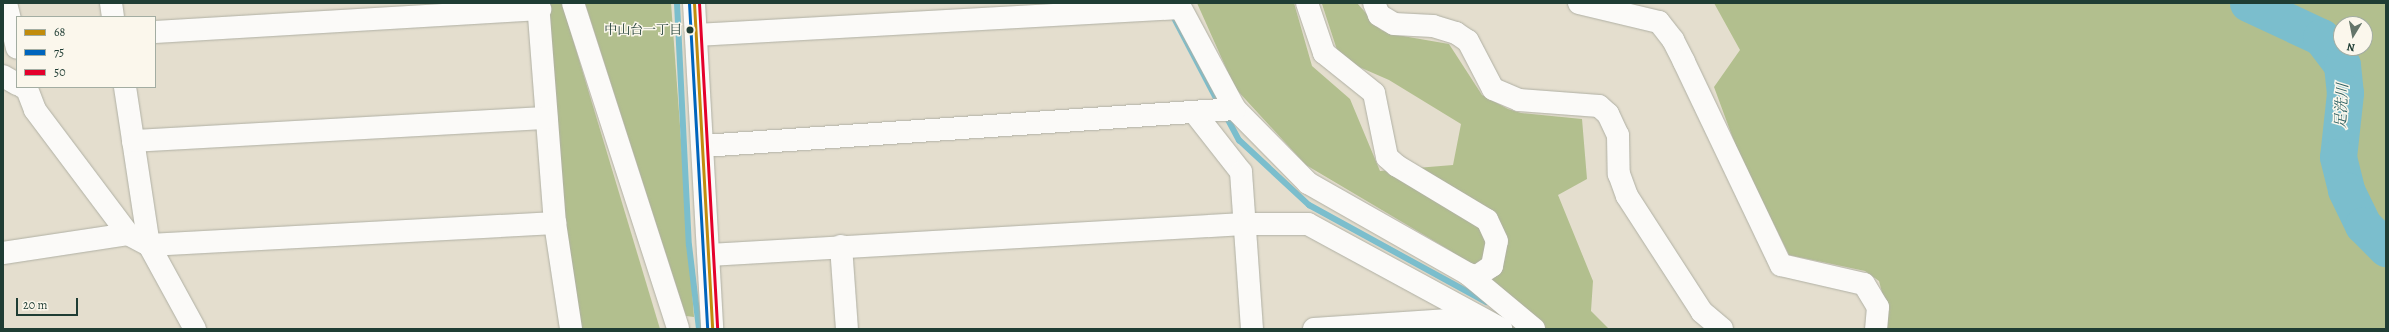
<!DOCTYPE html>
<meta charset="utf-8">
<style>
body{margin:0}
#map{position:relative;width:2389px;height:332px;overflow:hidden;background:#e4dece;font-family:Alegreya,"Noto Serif JP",serif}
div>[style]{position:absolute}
.forest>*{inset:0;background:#b2bf8e}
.stream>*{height:6px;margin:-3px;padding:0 3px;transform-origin:3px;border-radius:3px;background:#7bbecd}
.river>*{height:37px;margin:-18.5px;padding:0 18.5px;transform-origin:18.5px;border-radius:18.5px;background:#7bbecd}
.roads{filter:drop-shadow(0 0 1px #b0b0a4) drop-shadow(0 0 1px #b0b0a4)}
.minor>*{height:22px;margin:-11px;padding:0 11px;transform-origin:11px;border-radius:11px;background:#fbfaf8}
.tertiary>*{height:22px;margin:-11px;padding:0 11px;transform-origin:11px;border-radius:11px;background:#fbfaf8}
.bus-1>*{height:3px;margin:-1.5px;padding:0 1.5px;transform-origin:1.5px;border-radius:1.5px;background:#c18c0d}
.bus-2>*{height:3px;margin:-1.5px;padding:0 1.5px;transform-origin:1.5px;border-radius:1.5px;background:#0065bd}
.bus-3>*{height:3px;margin:-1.5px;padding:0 1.5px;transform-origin:1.5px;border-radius:1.5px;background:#e4002b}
.dots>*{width:11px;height:11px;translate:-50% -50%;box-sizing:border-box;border:2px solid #fbf7ec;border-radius:50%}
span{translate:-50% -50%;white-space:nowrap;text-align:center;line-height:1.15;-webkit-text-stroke:3px #fbf7ec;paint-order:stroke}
.bus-label{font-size:13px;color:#1f3d34}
.right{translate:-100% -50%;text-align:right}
.water-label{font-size:15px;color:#2d6062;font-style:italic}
.frame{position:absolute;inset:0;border:4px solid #1f3d34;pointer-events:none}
.legend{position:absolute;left:16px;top:16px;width:140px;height:72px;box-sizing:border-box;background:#fbf7ec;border:1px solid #a3ada2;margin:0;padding:5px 7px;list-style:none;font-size:12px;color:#1f3d34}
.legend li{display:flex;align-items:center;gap:8px;height:20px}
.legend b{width:20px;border:1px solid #a3ada2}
.north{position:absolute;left:2333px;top:16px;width:40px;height:40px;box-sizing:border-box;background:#fbf7ec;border:1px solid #a3ada2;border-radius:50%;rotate:190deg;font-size:11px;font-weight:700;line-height:16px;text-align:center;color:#1f3d34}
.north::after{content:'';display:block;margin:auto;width:14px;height:18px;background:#64756a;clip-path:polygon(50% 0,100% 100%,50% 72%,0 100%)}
.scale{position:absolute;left:16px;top:298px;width:62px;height:18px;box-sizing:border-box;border:2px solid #1f3d34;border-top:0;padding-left:5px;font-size:12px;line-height:14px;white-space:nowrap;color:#1f3d34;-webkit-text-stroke:3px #fbf7ec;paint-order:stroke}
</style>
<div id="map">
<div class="forest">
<div style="clip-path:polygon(543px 3px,562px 3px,660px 329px,575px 329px)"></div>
<div style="clip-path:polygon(585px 3px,671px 3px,694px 317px,686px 316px)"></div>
<div style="clip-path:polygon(1197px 3px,1294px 3px,1312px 66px,1350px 99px,1380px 171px,1453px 165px,1461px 124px,1389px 80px,1350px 63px,1338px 53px,1322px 4px,1326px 3px,1357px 3px,1381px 30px,1391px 34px,1449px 44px,1482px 95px,1508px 109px,1521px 113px,1582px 119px,1587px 179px,1558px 195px,1593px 281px,1591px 311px,1609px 329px,1543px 329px,1451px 251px,1306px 165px,1235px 88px)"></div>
<div style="clip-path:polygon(evenodd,1714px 3px,2386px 3px,2386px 329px,1885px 329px,1884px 300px,1879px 281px,1865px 271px,1789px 255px,1738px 152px,1714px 87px,1740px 50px,1714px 3px,2341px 24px,2365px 24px,2365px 48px,2341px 48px,2341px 24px)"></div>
</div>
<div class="stream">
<div style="left:677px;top:3px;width:242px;rotate:87.2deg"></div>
<div style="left:689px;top:245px;width:85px;rotate:83.2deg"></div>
<div style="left:1172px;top:14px;width:104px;rotate:62.4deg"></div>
<div style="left:1225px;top:114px;width:30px;rotate:62deg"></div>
<div style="left:1239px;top:140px;width:96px;rotate:42.9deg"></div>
<div style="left:1309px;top:205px;width:202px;rotate:28.7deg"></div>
</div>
<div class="river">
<div style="left:2248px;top:3px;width:81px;rotate:25deg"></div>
<div style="left:2321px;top:37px;width:35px;rotate:53deg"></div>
<div style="left:2342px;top:65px;width:28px;rotate:84deg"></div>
<div style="left:2345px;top:93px;width:64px;rotate:96.2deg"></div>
<div style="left:2338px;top:157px;width:34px;rotate:76deg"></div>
<div style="left:2346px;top:190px;width:39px;rotate:64deg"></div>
<div style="left:2363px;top:225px;width:33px;rotate:45deg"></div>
</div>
<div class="roads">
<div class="minor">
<div style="left:6px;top:3px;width:46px;rotate:76.3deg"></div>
<div style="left:111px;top:3px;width:14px;rotate:82deg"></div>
<div style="left:538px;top:3px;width:221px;rotate:85.6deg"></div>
<div style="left:555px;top:223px;width:107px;rotate:81.4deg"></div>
<div style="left:573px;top:3px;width:342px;rotate:72.1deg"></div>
<div style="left:1178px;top:3px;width:120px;rotate:61.7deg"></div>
<div style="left:1235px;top:109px;width:104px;rotate:45.4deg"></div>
<div style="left:1308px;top:183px;width:184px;rotate:29.6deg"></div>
<div style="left:1468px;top:274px;width:9px;rotate:13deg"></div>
<div style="left:1477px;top:276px;width:18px;rotate:-34deg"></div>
<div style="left:1492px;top:266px;width:25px;rotate:-79deg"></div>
<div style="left:1497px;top:241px;width:23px;rotate:-115deg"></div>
<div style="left:1487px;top:220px;width:105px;rotate:-149deg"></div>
<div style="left:1397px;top:166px;width:13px;rotate:-138deg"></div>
<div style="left:1387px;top:157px;width:65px;rotate:-101.5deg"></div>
<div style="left:1374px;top:93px;width:64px;rotate:-141.3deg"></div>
<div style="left:1324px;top:53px;width:53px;rotate:-108.8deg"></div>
<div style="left:1374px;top:3px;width:13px;rotate:67deg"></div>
<div style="left:1379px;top:15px;width:17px;rotate:31deg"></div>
<div style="left:1394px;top:24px;width:39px;rotate:3deg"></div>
<div style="left:1433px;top:26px;width:24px;rotate:17deg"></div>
<div style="left:1456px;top:33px;width:14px;rotate:34deg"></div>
<div style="left:1468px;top:41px;width:54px;rotate:62.5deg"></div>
<div style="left:1493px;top:89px;width:28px;rotate:23deg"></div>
<div style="left:1519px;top:100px;width:80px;rotate:4.3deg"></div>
<div style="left:1599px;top:106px;width:12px;rotate:42deg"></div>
<div style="left:1608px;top:114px;width:23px;rotate:65deg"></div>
<div style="left:1618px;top:135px;width:39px;rotate:89deg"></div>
<div style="left:1619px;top:174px;width:23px;rotate:70deg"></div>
<div style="left:1627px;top:196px;width:138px;rotate:57.1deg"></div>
<div style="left:1702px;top:312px;width:26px;rotate:40deg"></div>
<div style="left:1579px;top:3px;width:82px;rotate:13.4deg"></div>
<div style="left:1659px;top:22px;width:23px;rotate:52deg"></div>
<div style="left:1673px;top:40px;width:25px;rotate:63deg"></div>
<div style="left:1684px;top:62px;width:225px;rotate:64.5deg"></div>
<div style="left:1781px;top:265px;width:85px;rotate:12.9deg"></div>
<div style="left:1864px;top:284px;width:27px;rotate:59deg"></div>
<div style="left:1878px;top:307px;width:22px;rotate:95deg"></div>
<div style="left:155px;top:32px;width:386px;rotate:-3.4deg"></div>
<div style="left:696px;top:35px;width:485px;rotate:-3.2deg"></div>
<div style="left:3px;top:76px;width:16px;rotate:30deg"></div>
<div style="left:23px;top:87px;width:4px;rotate:27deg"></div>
<div style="left:27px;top:89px;width:22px;rotate:69deg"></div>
<div style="left:35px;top:110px;width:155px;rotate:53.1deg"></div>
<div style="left:128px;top:234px;width:24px;rotate:28deg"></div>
<div style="left:149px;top:245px;width:96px;rotate:61.3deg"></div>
<div style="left:125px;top:87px;width:160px;rotate:81.4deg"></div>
<div style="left:149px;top:245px;width:407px;rotate:-3.1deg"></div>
<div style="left:1194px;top:112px;width:76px;rotate:51.9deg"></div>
<div style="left:1241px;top:172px;width:157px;rotate:86deg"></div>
<div style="left:133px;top:141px;width:414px;rotate:-3.2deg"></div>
<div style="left:703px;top:146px;width:533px;rotate:-3.98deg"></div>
<div style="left:841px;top:246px;width:83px;rotate:85.9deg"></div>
<div style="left:3px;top:253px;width:126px;rotate:-8.6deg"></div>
<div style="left:709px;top:255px;width:536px;rotate:-3.32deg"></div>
<div style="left:1244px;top:224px;width:64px"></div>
<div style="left:1308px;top:224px;width:220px;rotate:28.5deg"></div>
<div style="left:1468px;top:274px;width:86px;rotate:39.8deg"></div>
<div style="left:1314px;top:329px;width:165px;rotate:-3.8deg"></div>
</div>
<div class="tertiary">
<div style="left:694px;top:3px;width:326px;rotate:86.8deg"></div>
</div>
</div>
<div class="bus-1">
<div style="left:694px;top:3px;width:326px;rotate:86.8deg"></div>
</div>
<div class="bus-2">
<div style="left:689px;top:3px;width:326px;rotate:86.8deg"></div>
</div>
<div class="bus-3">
<div style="left:699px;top:3px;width:326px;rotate:86.8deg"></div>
</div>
<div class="dots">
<div style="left:690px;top:30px;background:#1f3d34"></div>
</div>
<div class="bus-label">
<span class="right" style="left:682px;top:30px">中山台一丁目</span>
</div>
<div class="water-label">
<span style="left:2342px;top:106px;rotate:-87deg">足洗川</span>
</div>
<div class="frame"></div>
<ul class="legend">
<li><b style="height:5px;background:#c18c0d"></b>68</li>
<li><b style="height:5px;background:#0065bd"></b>75</li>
<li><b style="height:5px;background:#e4002b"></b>50</li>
</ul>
<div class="north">N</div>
<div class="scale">20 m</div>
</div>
